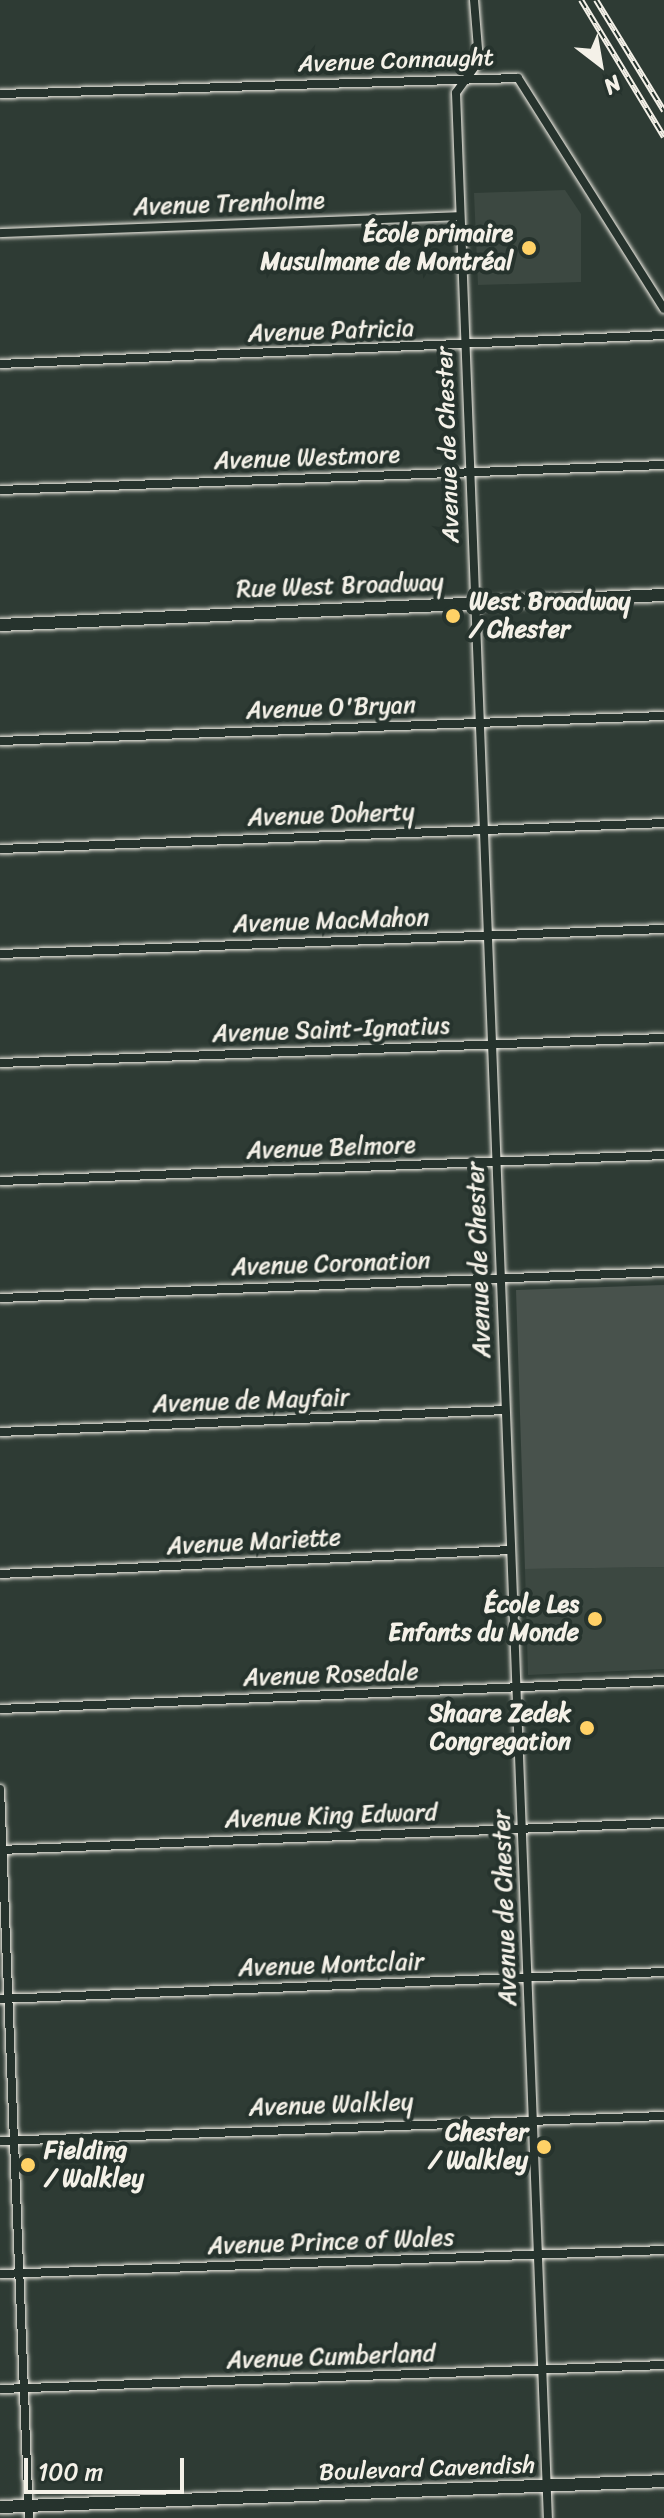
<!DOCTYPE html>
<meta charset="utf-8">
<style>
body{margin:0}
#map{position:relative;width:664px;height:2518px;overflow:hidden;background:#2e3b34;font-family:Sriracha,sans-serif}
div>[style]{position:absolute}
.built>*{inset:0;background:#3c4841}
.green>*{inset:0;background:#48524c}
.roads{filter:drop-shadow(0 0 2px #f4f1e8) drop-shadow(0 0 2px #f4f1e8)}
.street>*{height:8px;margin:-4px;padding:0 4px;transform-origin:4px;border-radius:4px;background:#26332d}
.secondary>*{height:12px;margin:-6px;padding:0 6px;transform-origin:6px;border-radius:6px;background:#26332d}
.rail>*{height:6px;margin-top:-3px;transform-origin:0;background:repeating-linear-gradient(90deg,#26332d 0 9px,#f4f1e8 0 18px);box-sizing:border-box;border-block:2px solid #f4f1e8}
.dots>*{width:22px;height:22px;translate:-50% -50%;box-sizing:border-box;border:4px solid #26332d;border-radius:50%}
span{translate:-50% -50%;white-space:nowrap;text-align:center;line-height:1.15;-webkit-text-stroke:8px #26332d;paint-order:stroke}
.street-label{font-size:24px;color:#f4f1e8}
.poi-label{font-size:24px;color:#f4f1e8;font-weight:700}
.right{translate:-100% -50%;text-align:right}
.left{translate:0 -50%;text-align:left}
.north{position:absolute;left:560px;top:24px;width:80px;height:80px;-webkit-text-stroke:6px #26332d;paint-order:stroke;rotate:149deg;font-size:22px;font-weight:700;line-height:32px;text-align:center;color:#f4f1e8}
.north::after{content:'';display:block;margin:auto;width:28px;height:36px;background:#f4f1e8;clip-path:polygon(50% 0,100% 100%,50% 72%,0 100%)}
.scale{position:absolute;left:24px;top:2458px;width:160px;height:36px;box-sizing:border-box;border:4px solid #f4f1e8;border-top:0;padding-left:10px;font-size:24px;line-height:28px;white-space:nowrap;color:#f4f1e8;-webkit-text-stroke:6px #26332d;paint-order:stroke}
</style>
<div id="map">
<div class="built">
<div style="clip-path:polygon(565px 190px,581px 214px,581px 282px,478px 285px,474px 193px)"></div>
<div style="clip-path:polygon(664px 1567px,664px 1669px,528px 1675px,525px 1569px)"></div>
</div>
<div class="green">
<div style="clip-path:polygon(664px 1285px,664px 1567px,525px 1569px,516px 1290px)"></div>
</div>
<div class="roads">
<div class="street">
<div style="left:474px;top:0;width:61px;rotate:85.3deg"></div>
<div style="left:479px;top:61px;width:39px;rotate:126deg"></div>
<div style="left:456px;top:93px;width:2427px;rotate:87.83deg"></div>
<div style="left:0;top:94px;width:518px;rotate:-1.77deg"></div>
<div style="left:518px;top:78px;width:273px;rotate:57.7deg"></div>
<div style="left:0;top:233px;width:460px;rotate:-2.1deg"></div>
<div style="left:0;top:364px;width:665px;rotate:-2.5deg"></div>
<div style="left:0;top:490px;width:664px;rotate:-2.16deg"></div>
<div style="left:0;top:741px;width:664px;rotate:-2.16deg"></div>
<div style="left:0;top:849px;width:665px;rotate:-2.24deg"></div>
<div style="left:0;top:954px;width:664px;rotate:-2.16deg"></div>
<div style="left:0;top:1063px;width:664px;rotate:-2.16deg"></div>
<div style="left:0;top:1181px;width:665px;rotate:-2.24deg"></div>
<div style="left:0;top:1298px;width:665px;rotate:-2.24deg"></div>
<div style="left:0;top:1432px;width:505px;rotate:-2.49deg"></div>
<div style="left:0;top:1574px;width:511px;rotate:-2.69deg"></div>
<div style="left:0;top:1709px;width:665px;rotate:-2.41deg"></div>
<div style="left:0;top:1789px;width:730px;rotate:87.72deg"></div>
<div style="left:0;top:1850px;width:665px;rotate:-2.33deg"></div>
<div style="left:0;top:1999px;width:665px;rotate:-2.33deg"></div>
<div style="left:0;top:2141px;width:664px;rotate:-2.16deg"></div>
<div style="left:0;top:2274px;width:664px;rotate:-2.07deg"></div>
<div style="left:0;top:2389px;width:664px;rotate:-2.07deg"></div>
</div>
<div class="secondary">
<div style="left:0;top:625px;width:665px;rotate:-2.59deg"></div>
<div style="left:0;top:2507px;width:665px;rotate:-2.24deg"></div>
</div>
</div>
<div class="rail">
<div style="left:581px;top:0;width:160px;rotate:58.8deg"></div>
<div style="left:596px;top:0;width:130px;rotate:58.5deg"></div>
</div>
<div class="dots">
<div style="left:529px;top:248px;background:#ffd166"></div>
<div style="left:453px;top:616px;background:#ffd166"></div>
<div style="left:595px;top:1619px;background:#ffd166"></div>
<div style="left:587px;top:1728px;background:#ffd166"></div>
<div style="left:544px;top:2147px;background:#ffd166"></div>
<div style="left:28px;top:2165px;background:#ffd166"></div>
</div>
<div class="street-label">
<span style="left:396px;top:61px;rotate:-2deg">Avenue Connaught</span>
<span style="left:229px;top:204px;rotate:-2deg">Avenue Trenholme</span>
<span style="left:331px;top:331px;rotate:-2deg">Avenue Patricia</span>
<span style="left:448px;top:445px;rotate:-92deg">Avenue de Chester</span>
<span style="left:307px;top:458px;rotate:-2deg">Avenue Westmore</span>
<span style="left:340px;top:586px;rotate:-2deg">Rue West Broadway</span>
<span style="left:331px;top:708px;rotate:-2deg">Avenue O'Bryan</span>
<span style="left:331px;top:815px;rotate:-2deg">Avenue Doherty</span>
<span style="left:331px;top:921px;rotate:-2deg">Avenue MacMahon</span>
<span style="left:331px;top:1030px;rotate:-2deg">Avenue Saint-Ignatius</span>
<span style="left:331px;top:1148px;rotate:-2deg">Avenue Belmore</span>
<span style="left:479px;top:1260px;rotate:-92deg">Avenue de Chester</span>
<span style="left:331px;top:1264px;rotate:-2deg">Avenue Coronation</span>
<span style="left:251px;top:1401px;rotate:-2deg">Avenue de Mayfair</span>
<span style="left:254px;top:1542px;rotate:-3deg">Avenue Mariette</span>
<span style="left:331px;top:1675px;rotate:-2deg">Avenue Rosedale</span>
<span style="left:331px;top:1816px;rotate:-2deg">Avenue King Edward</span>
<span style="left:505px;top:1908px;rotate:-92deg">Avenue de Chester</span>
<span style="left:331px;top:1965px;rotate:-2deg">Avenue Montclair</span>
<span style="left:331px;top:2105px;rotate:-2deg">Avenue Walkley</span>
<span style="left:331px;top:2242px;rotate:-2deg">Avenue Prince of Wales</span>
<span style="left:331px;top:2357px;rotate:-2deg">Avenue Cumberland</span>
<span style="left:427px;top:2469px;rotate:-2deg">Boulevard Cavendish</span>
</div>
<div class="poi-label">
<span class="right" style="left:513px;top:248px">École primaire<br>Musulmane de Montréal</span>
<span class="left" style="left:469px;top:616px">West Broadway<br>/ Chester</span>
<span class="right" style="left:579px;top:1619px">École Les<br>Enfants du Monde</span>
<span class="right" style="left:571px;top:1728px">Shaare Zedek<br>Congregation</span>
<span class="right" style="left:528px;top:2147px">Chester<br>/ Walkley</span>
<span class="left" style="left:44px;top:2165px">Fielding<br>/ Walkley</span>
</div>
<div class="north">N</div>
<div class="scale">100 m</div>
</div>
